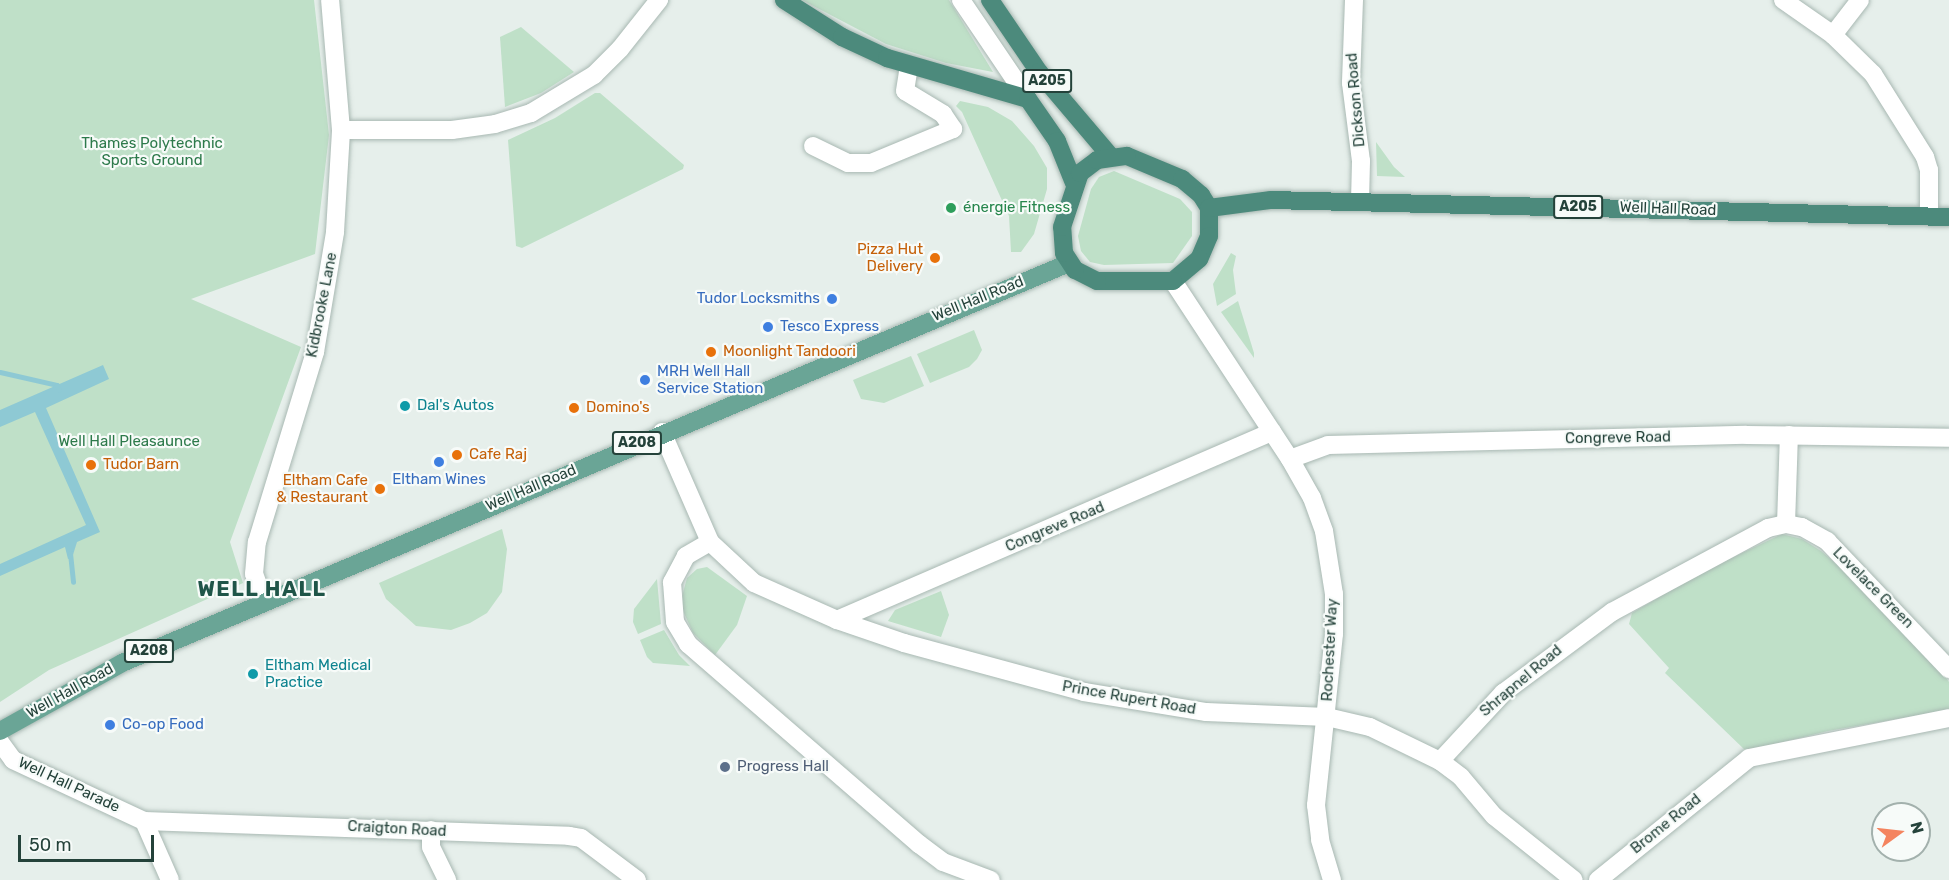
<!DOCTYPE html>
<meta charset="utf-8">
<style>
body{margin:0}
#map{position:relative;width:1949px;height:880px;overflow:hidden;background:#e6efeb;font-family:Rubik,sans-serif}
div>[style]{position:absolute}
.green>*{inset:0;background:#bfe0c8}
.water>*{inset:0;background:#8ec9d4}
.stream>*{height:5px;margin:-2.5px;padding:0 2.5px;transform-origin:2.5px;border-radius:2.5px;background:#8ec9d4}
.roads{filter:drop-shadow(0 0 2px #a8b8b2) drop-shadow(0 0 2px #a8b8b2)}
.minor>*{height:18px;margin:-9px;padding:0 9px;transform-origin:9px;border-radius:9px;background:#fff}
.tertiary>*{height:18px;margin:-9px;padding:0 9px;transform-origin:9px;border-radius:9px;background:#fff}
.primary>*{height:18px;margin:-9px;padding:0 9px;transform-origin:9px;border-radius:9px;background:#6aa596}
.trunk>*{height:18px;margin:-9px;padding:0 9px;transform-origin:9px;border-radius:9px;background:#4c8a7c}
.dots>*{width:16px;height:16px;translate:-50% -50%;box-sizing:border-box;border:3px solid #f7fbf9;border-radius:50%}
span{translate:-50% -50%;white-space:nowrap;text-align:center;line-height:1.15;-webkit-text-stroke:4.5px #f7fbf9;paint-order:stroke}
.shield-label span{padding:2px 4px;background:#f7fbf9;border:2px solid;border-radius:4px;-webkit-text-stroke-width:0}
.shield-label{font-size:14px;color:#24423a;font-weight:700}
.street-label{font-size:15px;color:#24423a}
.park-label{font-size:15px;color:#2d7a4b}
.leisure-label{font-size:15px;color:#27864d}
.left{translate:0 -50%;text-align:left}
.food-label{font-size:15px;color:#c56008}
.right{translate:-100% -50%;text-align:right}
.shop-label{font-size:15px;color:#366cbe}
.culture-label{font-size:15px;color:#0d838f}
.service-label{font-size:15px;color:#4e5e75}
.district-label{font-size:21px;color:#1f5548;font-weight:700;letter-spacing:1.5px}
.north{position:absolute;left:1871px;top:802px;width:60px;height:60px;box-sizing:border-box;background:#f7fbf9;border:2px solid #a3b1ad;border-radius:50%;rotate:75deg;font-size:16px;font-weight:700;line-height:24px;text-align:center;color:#24423a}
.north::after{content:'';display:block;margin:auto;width:21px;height:27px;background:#f4845f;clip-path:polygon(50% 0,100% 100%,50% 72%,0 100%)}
.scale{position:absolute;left:18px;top:835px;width:136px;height:27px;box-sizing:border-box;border:3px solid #24423a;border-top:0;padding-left:8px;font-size:18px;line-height:21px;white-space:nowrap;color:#24423a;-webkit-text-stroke:4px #f7fbf9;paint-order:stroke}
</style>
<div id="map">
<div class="green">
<div style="clip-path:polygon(0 0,314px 0,329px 135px,315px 254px,191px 299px,301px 347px,230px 542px,243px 583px,49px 670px,0 702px)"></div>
<div style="clip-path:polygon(802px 0,949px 0,993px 72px,946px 63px,886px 44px)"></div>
<div style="clip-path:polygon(521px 27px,574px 72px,541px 93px,505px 107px,500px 37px)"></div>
<div style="clip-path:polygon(595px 93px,600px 93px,684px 165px,683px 169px,522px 248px,516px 246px,508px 140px,555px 118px)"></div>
<div style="clip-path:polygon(960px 101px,988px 107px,1012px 121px,1034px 146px,1047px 168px,1047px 189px,1034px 234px,1021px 252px,1011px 252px,1009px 216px,962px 112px,956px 106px)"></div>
<div style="clip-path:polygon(1376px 142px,1394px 167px,1405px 177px,1377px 176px)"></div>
<div style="clip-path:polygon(1114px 171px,1180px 199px,1192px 212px,1192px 236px,1173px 263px,1104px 265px,1090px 262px,1081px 251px,1078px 236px,1091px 189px,1099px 177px)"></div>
<div style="clip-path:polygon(1231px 253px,1236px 256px,1233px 270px,1236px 294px,1217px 306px,1213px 284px)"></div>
<div style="clip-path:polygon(1238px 301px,1254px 353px,1254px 358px,1221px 312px)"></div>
<div style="clip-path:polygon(974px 330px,982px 350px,977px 359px,969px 367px,930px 383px,917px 354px)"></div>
<div style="clip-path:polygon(911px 356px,924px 386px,884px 403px,861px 399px,853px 380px)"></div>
<div style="clip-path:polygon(502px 529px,507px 549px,502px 592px,487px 613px,470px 623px,451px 630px,416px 626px,386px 599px,379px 583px)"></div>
<div style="clip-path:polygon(1782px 534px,1802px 539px,1821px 551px,1855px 580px,1940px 669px,1949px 682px,1949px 710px,1828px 731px,1746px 751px,1665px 673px,1669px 668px,1629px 624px,1632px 613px,1704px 571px)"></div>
<div style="clip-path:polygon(707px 567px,747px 596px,737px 625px,715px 655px,693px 633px,680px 604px,687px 578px,697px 569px)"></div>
<div style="clip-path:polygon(657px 579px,661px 624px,638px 634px,633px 622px,634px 609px)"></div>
<div style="clip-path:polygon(941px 591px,949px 615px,941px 637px,888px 621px,895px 610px)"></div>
<div style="clip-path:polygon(664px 630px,679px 655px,690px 666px,653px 663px,647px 657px,640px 640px)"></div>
</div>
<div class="water">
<div style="clip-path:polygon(103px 365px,109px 379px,46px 408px,100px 532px,77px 542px,72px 558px,68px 559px,65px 547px,0 576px,0 564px,86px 525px,35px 412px,0 427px,0 410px)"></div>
</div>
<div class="stream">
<div style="left:0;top:372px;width:58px;rotate:12.8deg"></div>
<div style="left:57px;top:385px;width:5px;rotate:68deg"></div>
<div style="left:70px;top:553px;width:29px;rotate:84deg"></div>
</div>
<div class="roads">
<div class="minor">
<div style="left:1354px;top:0;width:83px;rotate:92.1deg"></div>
<div style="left:1351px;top:83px;width:79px;rotate:82.7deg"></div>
<div style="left:1361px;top:161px;width:40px;rotate:91.4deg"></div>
<div style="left:1783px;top:0;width:61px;rotate:35deg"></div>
<div style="left:1833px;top:35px;width:56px;rotate:44.3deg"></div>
<div style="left:1873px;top:74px;width:98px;rotate:57.9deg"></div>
<div style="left:1925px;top:157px;width:14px;rotate:73deg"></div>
<div style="left:1929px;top:170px;width:46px;rotate:90deg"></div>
<div style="left:1833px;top:35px;width:44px;rotate:-52.4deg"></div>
<div style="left:341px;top:130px;width:111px"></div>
<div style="left:452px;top:130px;width:43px;rotate:-7.9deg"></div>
<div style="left:495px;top:124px;width:38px;rotate:-17deg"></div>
<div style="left:531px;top:113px;width:74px;rotate:-31.1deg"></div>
<div style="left:594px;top:75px;width:37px;rotate:-45deg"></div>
<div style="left:620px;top:49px;width:63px;rotate:-51.5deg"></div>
<div style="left:813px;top:146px;width:39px;rotate:26deg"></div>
<div style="left:848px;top:163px;width:23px"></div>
<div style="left:871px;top:163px;width:89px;rotate:-22.5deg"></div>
<div style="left:953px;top:129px;width:18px;rotate:-124deg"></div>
<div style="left:943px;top:114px;width:44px;rotate:-148.8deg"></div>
<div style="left:905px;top:91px;width:25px;rotate:-81deg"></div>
<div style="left:662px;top:432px;width:120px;rotate:66.4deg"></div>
<div style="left:710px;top:542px;width:60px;rotate:43deg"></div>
<div style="left:754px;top:583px;width:91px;rotate:24deg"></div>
<div style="left:837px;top:620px;width:71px;rotate:18.9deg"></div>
<div style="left:904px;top:643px;width:187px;rotate:15.2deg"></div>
<div style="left:1084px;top:692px;width:124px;rotate:9.3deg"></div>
<div style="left:1206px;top:712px;width:121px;rotate:2.4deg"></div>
<div style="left:1327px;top:717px;width:44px;rotate:13.1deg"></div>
<div style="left:1370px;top:727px;width:78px;rotate:25.9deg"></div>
<div style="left:1440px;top:761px;width:26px;rotate:37deg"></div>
<div style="left:1461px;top:777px;width:51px;rotate:49.8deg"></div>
<div style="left:1494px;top:816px;width:102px;rotate:38.7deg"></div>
<div style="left:1290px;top:459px;width:40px;rotate:-20.2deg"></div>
<div style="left:1328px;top:445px;width:418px;rotate:-1.4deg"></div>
<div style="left:1746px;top:435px;width:203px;rotate:0.8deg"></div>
<div style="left:1786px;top:524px;width:89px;rotate:-88.1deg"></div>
<div style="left:710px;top:542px;width:28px;rotate:150deg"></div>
<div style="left:686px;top:556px;width:30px;rotate:118deg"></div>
<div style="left:672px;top:582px;width:40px;rotate:85.7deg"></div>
<div style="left:675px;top:622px;width:26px;rotate:59deg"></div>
<div style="left:688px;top:644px;width:306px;rotate:40.9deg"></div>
<div style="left:919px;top:844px;width:30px;rotate:37deg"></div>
<div style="left:943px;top:862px;width:51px;rotate:20.6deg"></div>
<div style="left:264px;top:601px;width:29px;rotate:-110deg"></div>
<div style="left:254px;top:574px;width:32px;rotate:-85deg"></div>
<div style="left:257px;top:542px;width:199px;rotate:-73deg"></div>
<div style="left:315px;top:352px;width:122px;rotate:-80.5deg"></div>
<div style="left:335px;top:232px;width:102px;rotate:-86.6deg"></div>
<div style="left:341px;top:130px;width:130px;rotate:-94.8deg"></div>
<div style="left:837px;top:620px;width:474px;rotate:-23.4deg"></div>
<div style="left:0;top:742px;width:22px;rotate:54deg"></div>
<div style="left:13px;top:760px;width:145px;rotate:25deg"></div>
<div style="left:144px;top:821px;width:425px;rotate:2deg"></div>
<div style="left:569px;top:836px;width:12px;rotate:9deg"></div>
<div style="left:581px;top:838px;width:70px;rotate:36.9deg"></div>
<div style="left:1440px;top:761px;width:93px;rotate:-47.2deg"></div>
<div style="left:1503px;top:693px;width:136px;rotate:-36.6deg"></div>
<div style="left:1612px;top:612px;width:177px;rotate:-28.3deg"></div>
<div style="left:1768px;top:528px;width:18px;rotate:-13deg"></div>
<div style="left:1786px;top:524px;width:16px;rotate:11deg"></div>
<div style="left:1802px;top:527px;width:29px;rotate:29deg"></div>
<div style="left:1827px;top:541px;width:177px;rotate:46.4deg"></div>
<div style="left:144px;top:821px;width:64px;rotate:66.2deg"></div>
<div style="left:431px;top:830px;width:17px;rotate:90deg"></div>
<div style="left:431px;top:847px;width:37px;rotate:64deg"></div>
<div style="left:1598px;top:880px;width:194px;rotate:-38.9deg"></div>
<div style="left:1749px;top:758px;width:204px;rotate:-11.3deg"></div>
</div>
<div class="tertiary">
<div style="left:961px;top:0;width:120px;rotate:55.9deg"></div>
<div style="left:1173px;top:281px;width:213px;rotate:56.7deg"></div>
<div style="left:1290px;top:459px;width:45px;rotate:60.6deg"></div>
<div style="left:1312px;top:498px;width:35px;rotate:70deg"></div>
<div style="left:1324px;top:531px;width:64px;rotate:81deg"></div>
<div style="left:1334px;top:594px;width:40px;rotate:90deg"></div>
<div style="left:1334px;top:634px;width:172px;rotate:96deg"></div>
<div style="left:1316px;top:805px;width:35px;rotate:83deg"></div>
<div style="left:1320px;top:840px;width:42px;rotate:73.3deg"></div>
</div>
<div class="primary">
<div style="left:0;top:731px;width:140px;rotate:-29.1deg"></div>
<div style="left:122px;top:663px;width:1028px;rotate:-22.9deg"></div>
</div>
<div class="trunk">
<div style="left:784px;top:0;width:69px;rotate:32.5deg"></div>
<div style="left:842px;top:37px;width:50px;rotate:25deg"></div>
<div style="left:887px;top:58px;width:147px;rotate:16.2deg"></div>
<div style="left:1028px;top:99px;width:51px;rotate:55.4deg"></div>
<div style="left:1057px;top:141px;width:45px;rotate:68deg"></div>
<div style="left:990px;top:0;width:87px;rotate:55.8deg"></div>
<div style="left:1039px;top:72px;width:111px;rotate:49.7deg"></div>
<div style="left:1127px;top:156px;width:60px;rotate:22.7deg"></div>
<div style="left:1182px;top:179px;width:25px;rotate:40deg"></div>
<div style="left:1201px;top:195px;width:15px;rotate:58deg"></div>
<div style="left:1209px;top:208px;width:28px;rotate:90deg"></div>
<div style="left:1209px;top:236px;width:25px;rotate:113deg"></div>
<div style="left:1199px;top:259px;width:34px;rotate:140deg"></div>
<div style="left:1173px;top:281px;width:76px;rotate:180deg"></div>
<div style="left:1097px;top:281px;width:25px;rotate:-153deg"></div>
<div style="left:1075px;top:270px;width:20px;rotate:-123deg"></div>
<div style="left:1064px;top:253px;width:26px;rotate:-94deg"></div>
<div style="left:1062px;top:227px;width:57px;rotate:-71.6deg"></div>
<div style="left:1080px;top:173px;width:21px;rotate:-37deg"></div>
<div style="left:1097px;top:160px;width:30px;rotate:-8deg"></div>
<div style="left:1209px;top:208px;width:63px;rotate:-7.4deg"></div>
<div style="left:1271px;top:200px;width:678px;rotate:1.44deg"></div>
</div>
</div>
<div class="dots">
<div style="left:951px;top:208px;background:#2e9e5b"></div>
<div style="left:935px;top:258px;background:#e8710a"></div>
<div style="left:832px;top:299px;background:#3f7fe0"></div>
<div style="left:768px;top:327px;background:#3f7fe0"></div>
<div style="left:711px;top:352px;background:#e8710a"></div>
<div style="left:645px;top:380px;background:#3f7fe0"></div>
<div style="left:405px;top:406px;background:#0f9aa8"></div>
<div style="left:574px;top:408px;background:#e8710a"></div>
<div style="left:457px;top:455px;background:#e8710a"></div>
<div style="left:439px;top:462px;background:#3f7fe0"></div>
<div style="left:91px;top:465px;background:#e8710a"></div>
<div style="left:380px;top:489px;background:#e8710a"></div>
<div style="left:253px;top:674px;background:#0f9aa8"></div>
<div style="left:110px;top:725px;background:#3f7fe0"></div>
<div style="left:725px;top:767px;background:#5c6f8a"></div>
</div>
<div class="shield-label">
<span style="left:1047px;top:81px">A205</span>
<span style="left:1578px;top:207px">A205</span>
<span style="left:637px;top:443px">A208</span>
<span style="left:149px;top:651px">A208</span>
</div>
<div class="street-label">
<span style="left:1356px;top:100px;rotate:-95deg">Dickson Road</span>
<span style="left:1668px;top:209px;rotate:2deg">Well Hall Road</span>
<span style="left:978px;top:299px;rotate:-22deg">Well Hall Road</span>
<span style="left:322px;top:305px;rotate:-79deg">Kidbrooke Lane</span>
<span style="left:1618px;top:438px;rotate:-1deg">Congreve Road</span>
<span style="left:531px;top:488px;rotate:-23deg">Well Hall Road</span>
<span style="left:1055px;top:527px;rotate:-23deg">Congreve Road</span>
<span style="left:1873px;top:588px;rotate:45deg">Lovelace Green</span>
<span style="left:1330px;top:650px;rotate:-87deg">Rochester Way</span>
<span style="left:1521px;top:681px;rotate:-40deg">Shrapnel Road</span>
<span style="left:70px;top:691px;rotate:-29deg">Well Hall Road</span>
<span style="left:1129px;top:698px;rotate:10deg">Prince Rupert Road</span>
<span style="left:69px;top:785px;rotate:25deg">Well Hall Parade</span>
<span style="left:1666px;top:824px;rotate:-39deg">Brome Road</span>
<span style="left:397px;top:829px;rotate:3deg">Craigton Road</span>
</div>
<div class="park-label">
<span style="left:152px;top:152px">Thames Polytechnic<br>Sports Ground</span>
<span style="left:129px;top:442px">Well Hall Pleasaunce</span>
</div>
<div class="leisure-label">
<span class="left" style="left:963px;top:208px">énergie Fitness</span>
</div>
<div class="food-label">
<span class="right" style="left:923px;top:258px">Pizza Hut<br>Delivery</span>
<span class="left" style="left:723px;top:352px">Moonlight Tandoori</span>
<span class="left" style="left:586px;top:408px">Domino's</span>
<span class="left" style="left:469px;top:455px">Cafe Raj</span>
<span class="left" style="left:103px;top:465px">Tudor Barn</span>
<span class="right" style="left:368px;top:489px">Eltham Cafe<br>&amp; Restaurant</span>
</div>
<div class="shop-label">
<span class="right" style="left:820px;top:299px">Tudor Locksmiths</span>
<span class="left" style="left:780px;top:327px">Tesco Express</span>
<span class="left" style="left:657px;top:380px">MRH Well Hall<br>Service Station</span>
<span style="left:439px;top:480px">Eltham Wines</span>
<span class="left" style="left:122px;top:725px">Co-op Food</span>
</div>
<div class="culture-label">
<span class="left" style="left:417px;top:406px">Dal's Autos</span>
<span class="left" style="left:265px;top:674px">Eltham Medical<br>Practice</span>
</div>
<div class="service-label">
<span class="left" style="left:737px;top:767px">Progress Hall</span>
</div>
<div class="district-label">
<span style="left:262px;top:589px">WELL HALL</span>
</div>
<div class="north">N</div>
<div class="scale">50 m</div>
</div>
